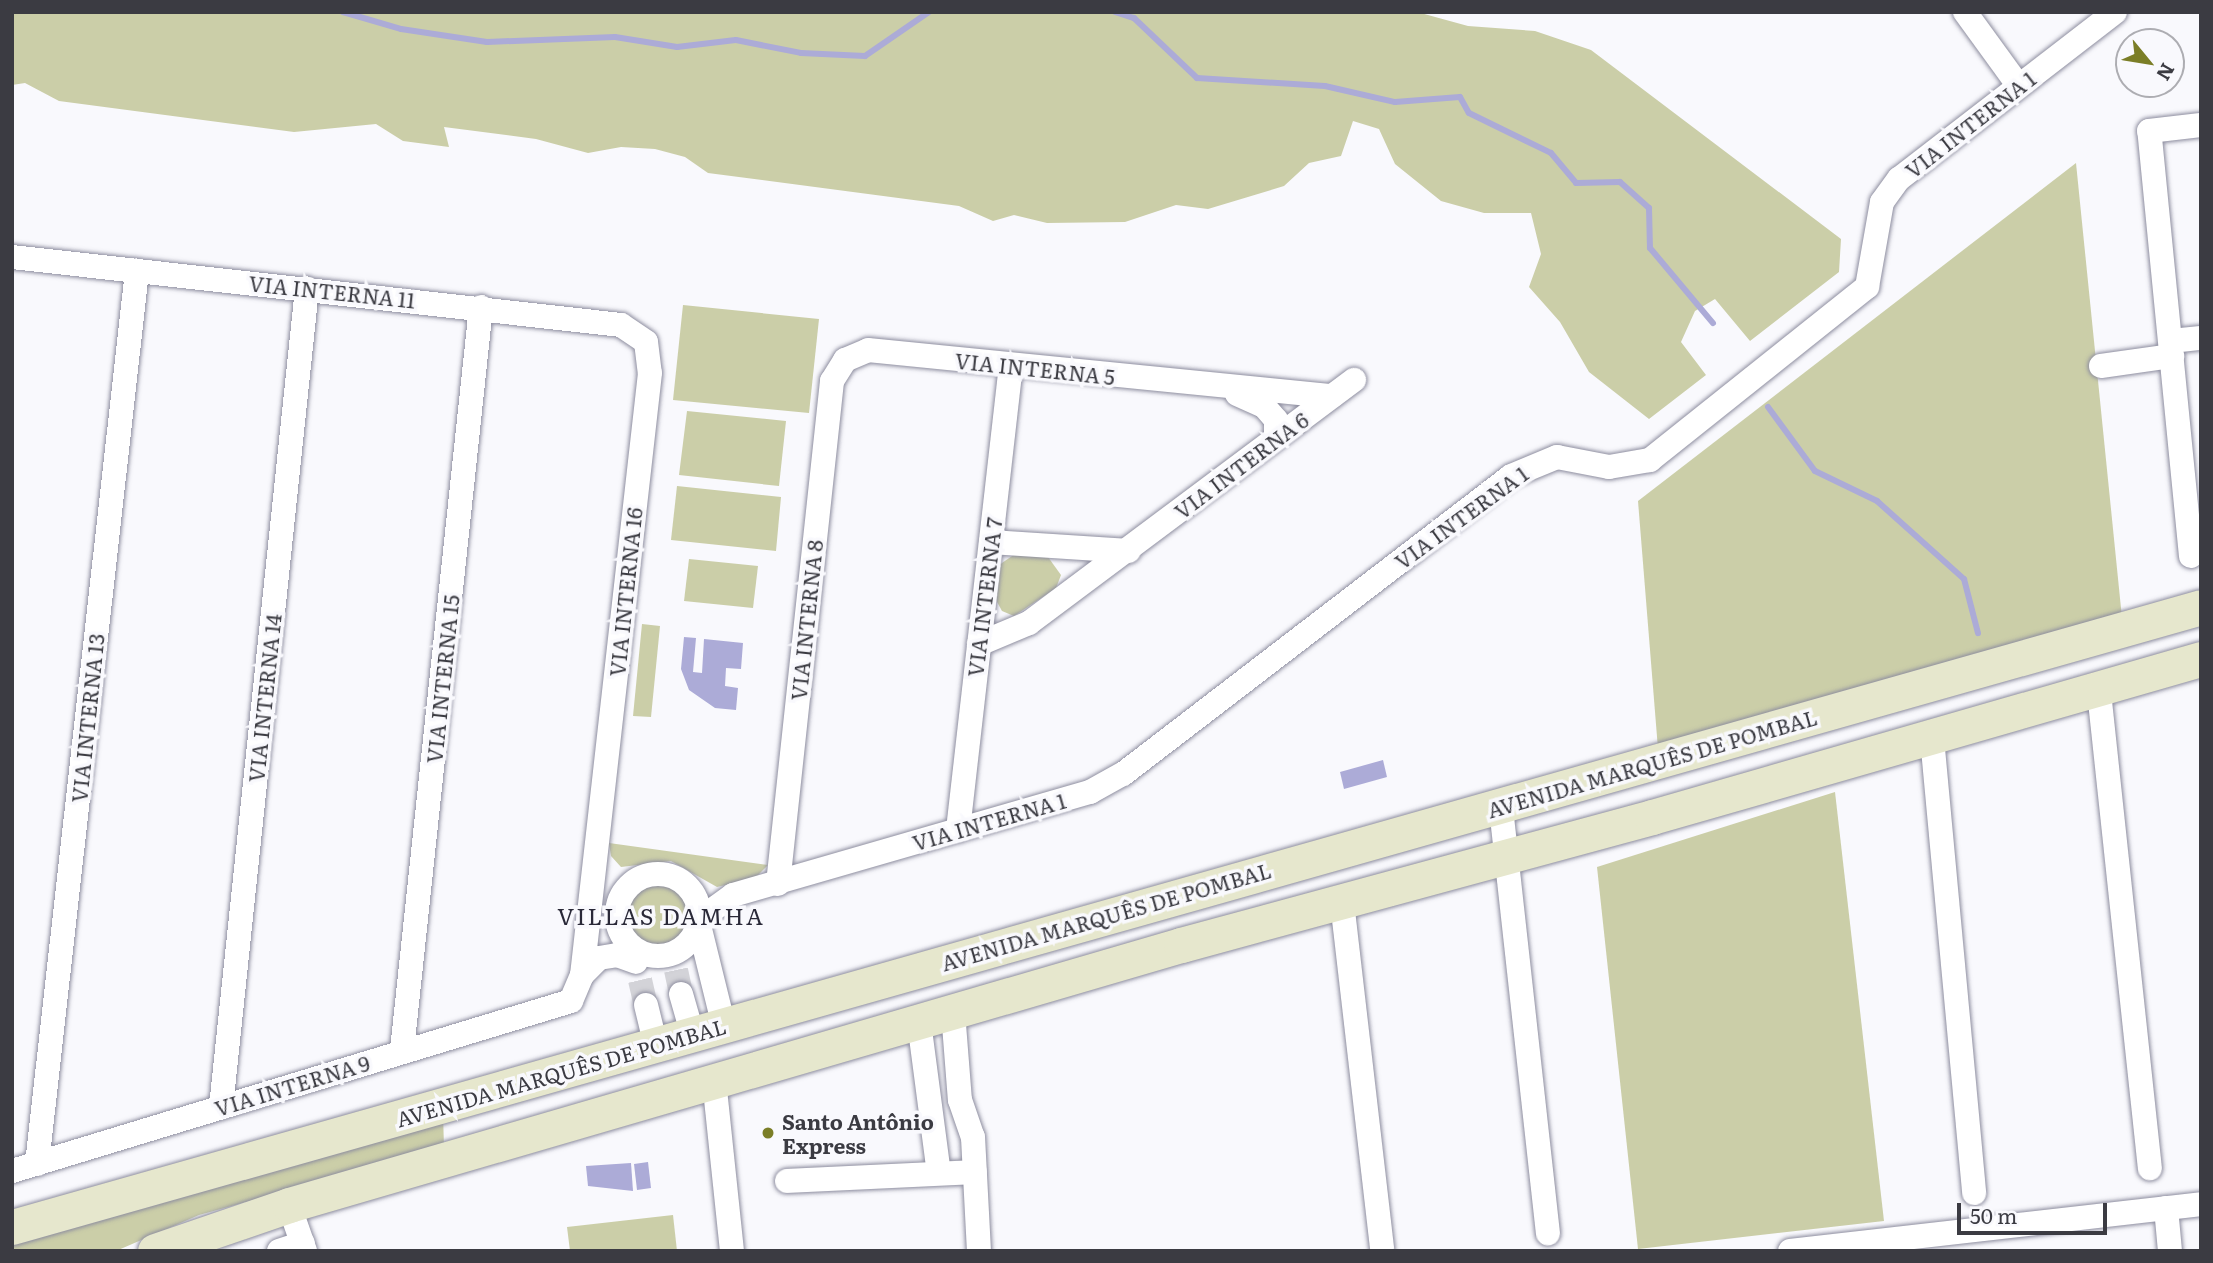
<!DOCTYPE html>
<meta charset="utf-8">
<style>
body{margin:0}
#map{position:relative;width:2213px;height:1263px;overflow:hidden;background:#f9f9fd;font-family:Literata,serif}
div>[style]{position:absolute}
.green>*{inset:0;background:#cbcea8}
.round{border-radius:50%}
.water>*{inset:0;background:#acabd7}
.stream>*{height:6px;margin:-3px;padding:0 3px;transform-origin:3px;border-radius:3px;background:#acabd7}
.minor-tunnel>*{height:24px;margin-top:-12px;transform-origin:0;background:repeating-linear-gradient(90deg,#d3d3d8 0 24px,transparent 0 36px)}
.roads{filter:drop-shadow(0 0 2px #8d8d9f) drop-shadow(0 0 2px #8d8d9f)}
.minor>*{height:24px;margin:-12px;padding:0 12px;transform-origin:12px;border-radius:12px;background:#fff}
.minor>.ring{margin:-12px;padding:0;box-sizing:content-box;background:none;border:24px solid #fff;border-radius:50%}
.secondary>*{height:35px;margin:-17.5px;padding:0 17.5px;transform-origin:17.5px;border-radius:17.5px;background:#e6e7cd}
.dots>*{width:19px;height:19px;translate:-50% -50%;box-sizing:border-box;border:4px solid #f9f9fd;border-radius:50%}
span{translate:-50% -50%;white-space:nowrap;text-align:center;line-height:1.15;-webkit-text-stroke:7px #f9f9fd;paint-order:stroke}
.street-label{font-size:21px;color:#3b3b42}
.poi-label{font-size:21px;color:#3b3b42;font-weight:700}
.left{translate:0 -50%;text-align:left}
.neighbourhood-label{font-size:23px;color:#2a2938;letter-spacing:2px}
.frame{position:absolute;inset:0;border:14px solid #3b3b42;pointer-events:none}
.north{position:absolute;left:2115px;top:28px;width:70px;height:70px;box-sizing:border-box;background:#f9f9fd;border:2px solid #adadb2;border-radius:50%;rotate:120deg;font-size:19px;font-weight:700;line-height:28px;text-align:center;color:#3b3b42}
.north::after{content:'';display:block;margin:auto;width:24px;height:32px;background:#7b7e27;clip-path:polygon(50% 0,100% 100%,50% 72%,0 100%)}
.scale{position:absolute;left:1957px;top:1203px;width:150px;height:32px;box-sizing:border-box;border:4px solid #3b3b42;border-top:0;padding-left:9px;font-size:21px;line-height:24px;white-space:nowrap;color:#3b3b42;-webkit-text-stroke:5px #f9f9fd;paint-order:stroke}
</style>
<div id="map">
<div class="green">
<div style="clip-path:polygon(12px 12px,1417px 12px,1468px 26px,1535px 31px,1591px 50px,1841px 239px,1839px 272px,1750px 341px,1715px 299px,1695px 311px,1681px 342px,1706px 375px,1649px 419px,1589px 372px,1560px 322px,1529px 287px,1541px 254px,1531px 213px,1484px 213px,1441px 201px,1395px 164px,1379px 129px,1353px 121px,1341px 156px,1309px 163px,1284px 186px,1208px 209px,1176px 205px,1125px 222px,1047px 223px,1014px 215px,993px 221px,959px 206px,708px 173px,685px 157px,655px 149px,621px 147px,588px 153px,536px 139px,444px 127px,449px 147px,403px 141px,376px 124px,294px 132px,59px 101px,25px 83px,12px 85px)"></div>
<div style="clip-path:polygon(2076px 163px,2122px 618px,1658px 749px,1638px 501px)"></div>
<div style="clip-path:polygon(683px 305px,819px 319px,809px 413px,673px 400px)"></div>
<div style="clip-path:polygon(687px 411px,786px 421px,779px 486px,679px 475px)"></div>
<div style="clip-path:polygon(677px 486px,781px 497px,776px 551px,671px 540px)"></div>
<div style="clip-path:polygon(1015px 554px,1048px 557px,1061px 575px,1056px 588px,1014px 616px,1002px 611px,996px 600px,999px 565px)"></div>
<div style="clip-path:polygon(689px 559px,758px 566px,753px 608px,684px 601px)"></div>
<div style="clip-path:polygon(642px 624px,660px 626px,651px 717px,633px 716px)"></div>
<div style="clip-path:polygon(1835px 792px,1884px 1221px,1638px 1249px,1597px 867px)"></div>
<div style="clip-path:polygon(609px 843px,768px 865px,755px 878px,717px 887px,671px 861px,621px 867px,611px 856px)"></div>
<div class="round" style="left:626px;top:882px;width:66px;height:66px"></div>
<div style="clip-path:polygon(443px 1114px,444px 1147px,199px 1215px,116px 1251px,12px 1251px,12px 1238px)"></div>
<div style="clip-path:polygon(673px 1215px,677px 1251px,570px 1251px,567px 1227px)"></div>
</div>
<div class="water">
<div style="clip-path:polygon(684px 637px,696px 638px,693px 672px,702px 673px,704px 639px,743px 643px,741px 669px,726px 668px,725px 686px,738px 688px,736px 710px,715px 708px,689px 690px,681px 669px)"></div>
<div style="clip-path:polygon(1383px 760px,1387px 777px,1344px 789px,1340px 772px)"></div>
<div style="clip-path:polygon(648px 1162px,651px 1188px,637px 1190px,634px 1164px)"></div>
<div style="clip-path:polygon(631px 1163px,633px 1191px,588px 1186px,586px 1166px)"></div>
</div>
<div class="stream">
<div style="left:343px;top:12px;width:60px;rotate:16.3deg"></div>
<div style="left:401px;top:29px;width:87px;rotate:8.6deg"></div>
<div style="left:487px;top:42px;width:128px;rotate:-2.2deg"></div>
<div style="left:615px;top:37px;width:63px;rotate:9.2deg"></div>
<div style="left:677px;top:47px;width:59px;rotate:-6.8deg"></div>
<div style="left:736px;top:40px;width:66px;rotate:11.3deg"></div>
<div style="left:801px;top:53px;width:64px;rotate:2.7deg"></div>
<div style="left:865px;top:56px;width:78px;rotate:-34.5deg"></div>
<div style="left:1115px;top:12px;width:20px;rotate:18deg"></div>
<div style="left:1134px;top:18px;width:87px;rotate:43.6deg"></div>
<div style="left:1197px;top:78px;width:128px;rotate:3.6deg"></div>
<div style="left:1325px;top:86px;width:72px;rotate:12.9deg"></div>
<div style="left:1395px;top:102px;width:65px;rotate:-4.4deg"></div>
<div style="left:1460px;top:97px;width:18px;rotate:61deg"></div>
<div style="left:1469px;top:113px;width:91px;rotate:26deg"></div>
<div style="left:1551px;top:153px;width:39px;rotate:50deg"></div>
<div style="left:1576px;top:183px;width:44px;rotate:-1.3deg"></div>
<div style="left:1620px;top:182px;width:39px;rotate:42deg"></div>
<div style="left:1649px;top:208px;width:40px;rotate:88.6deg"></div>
<div style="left:1650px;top:248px;width:98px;rotate:50deg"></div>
<div style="left:1768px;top:407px;width:79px;rotate:53.7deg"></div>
<div style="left:1815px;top:471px;width:69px;rotate:25.8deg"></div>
<div style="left:1877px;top:501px;width:117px;rotate:41.9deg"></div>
<div style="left:1964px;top:579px;width:56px;rotate:75.5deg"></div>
</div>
<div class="minor-tunnel">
<div style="left:676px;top:970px;width:25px;rotate:78deg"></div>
<div style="left:640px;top:980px;width:26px;rotate:77deg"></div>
</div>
<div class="roads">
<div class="minor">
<div style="left:1965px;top:12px;width:90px;rotate:54deg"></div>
<div style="left:12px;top:257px;width:613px;rotate:6.37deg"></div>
<div style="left:621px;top:325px;width:30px;rotate:34deg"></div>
<div style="left:646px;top:342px;width:31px;rotate:83deg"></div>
<div style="left:650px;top:373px;width:606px;rotate:96.44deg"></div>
<div style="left:582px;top:975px;width:28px;rotate:113deg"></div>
<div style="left:571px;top:1001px;width:584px;rotate:163.08deg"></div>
<div style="left:2171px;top:341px;width:30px;rotate:-6deg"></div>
<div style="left:2101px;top:366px;width:72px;rotate:-8deg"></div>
<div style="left:1237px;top:394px;width:30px;rotate:24deg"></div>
<div style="left:1264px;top:406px;width:18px;rotate:49deg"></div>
<div style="left:1276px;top:420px;width:17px;rotate:90deg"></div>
<div style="left:991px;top:542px;width:138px;rotate:3.7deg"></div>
<div style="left:2191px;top:556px;width:427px;rotate:-95.6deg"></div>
<div style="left:2149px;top:131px;width:52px;rotate:-6.6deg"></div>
<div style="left:979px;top:644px;width:54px;rotate:-22.8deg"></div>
<div style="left:1029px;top:623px;width:406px;rotate:-36.8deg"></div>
<div style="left:2099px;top:692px;width:479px;rotate:83.9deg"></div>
<div style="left:1932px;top:738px;width:457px;rotate:84.7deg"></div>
<div style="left:1501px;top:808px;width:428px;rotate:83.7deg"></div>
<div style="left:958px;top:830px;width:468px;rotate:-83.5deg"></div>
<div class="ring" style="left:617px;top:874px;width:58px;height:58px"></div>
<div style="left:778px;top:884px;width:506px;rotate:-83.87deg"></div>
<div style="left:832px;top:381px;width:25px;rotate:-58deg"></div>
<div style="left:845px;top:360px;width:25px;rotate:-23deg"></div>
<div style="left:868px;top:350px;width:466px;rotate:5.7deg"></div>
<div style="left:1342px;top:902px;width:349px;rotate:83.4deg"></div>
<div style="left:700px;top:919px;width:41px;rotate:-36deg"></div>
<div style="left:733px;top:895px;width:372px;rotate:-16.1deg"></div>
<div style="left:1090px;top:792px;width:38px;rotate:-29deg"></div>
<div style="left:1123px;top:774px;width:489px;rotate:-37.5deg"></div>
<div style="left:1511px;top:476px;width:50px;rotate:-22.4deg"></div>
<div style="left:1557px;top:457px;width:53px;rotate:10.9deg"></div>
<div style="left:1609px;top:467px;width:42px;rotate:-9.7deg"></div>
<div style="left:1650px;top:460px;width:278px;rotate:-38.6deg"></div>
<div style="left:1867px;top:287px;width:86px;rotate:-80deg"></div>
<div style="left:1882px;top:202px;width:29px;rotate:-54deg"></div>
<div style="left:1899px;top:179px;width:273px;rotate:-37.7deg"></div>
<div style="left:699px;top:925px;width:105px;rotate:76.2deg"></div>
<div style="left:582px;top:975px;width:24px;rotate:-45deg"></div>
<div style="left:599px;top:958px;width:18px;rotate:-9deg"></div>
<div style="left:617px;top:955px;width:20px;rotate:20deg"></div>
<div style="left:681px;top:994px;width:44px;rotate:74.1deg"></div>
<div style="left:646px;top:1005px;width:42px;rotate:76.3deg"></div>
<div style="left:953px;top:1012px;width:88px;rotate:85.5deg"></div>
<div style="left:960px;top:1100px;width:39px;rotate:71deg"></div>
<div style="left:973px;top:1137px;width:114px;rotate:87deg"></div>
<div style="left:919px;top:1022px;width:152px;rotate:82.5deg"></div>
<div style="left:402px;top:1050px;width:747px;rotate:-83.93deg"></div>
<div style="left:714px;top:1080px;width:172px;rotate:84deg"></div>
<div style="left:221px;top:1107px;width:823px;rotate:-84deg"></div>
<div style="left:37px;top:1164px;width:899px;rotate:-83.61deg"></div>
<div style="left:787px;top:1181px;width:188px;rotate:-2.7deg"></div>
<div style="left:289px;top:1205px;width:49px;rotate:70.8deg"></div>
<div style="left:2166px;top:1208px;width:43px;rotate:84.7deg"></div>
<div style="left:279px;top:1251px;width:25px;rotate:-18deg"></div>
<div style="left:1790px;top:1251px;width:414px;rotate:-6.5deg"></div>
</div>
<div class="secondary">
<div style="left:12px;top:1227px;width:2275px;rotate:-15.81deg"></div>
<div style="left:155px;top:1251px;width:142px;rotate:-18.9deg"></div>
<div style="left:289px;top:1205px;width:929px;rotate:-16.25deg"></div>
<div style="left:1181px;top:945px;width:488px;rotate:-15.2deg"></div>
<div style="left:1652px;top:817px;width:571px;rotate:-16.06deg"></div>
</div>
</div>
<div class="dots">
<div style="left:768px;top:1133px;background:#7b7e27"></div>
</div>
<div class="street-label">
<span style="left:1970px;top:124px;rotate:-38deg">VIA INTERNA 1</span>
<span style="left:332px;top:291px;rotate:6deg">VIA INTERNA 11</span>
<span style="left:1035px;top:368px;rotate:6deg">VIA INTERNA 5</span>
<span style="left:1241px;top:465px;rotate:-37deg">VIA INTERNA 6</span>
<span style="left:1461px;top:517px;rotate:-36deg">VIA INTERNA 1</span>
<span style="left:625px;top:592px;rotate:-84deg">VIA INTERNA 16</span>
<span style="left:984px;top:597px;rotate:-83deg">VIA INTERNA 7</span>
<span style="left:806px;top:620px;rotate:-84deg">VIA INTERNA 8</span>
<span style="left:442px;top:679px;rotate:-84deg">VIA INTERNA 15</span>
<span style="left:264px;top:698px;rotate:-84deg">VIA INTERNA 14</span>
<span style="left:87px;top:718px;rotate:-84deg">VIA INTERNA 13</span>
<span style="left:1652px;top:763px;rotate:-16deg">AVENIDA MARQUÊS DE POMBAL</span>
<span style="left:989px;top:821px;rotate:-16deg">VIA INTERNA 1</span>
<span style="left:1106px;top:916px;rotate:-16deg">AVENIDA MARQUÊS DE POMBAL</span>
<span style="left:561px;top:1072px;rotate:-16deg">AVENIDA MARQUÊS DE POMBAL</span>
<span style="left:292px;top:1085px;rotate:-17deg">VIA INTERNA 9</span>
</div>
<div class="poi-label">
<span class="left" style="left:782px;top:1133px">Santo Antônio<br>Express</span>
</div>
<div class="neighbourhood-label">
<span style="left:661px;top:915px">VILLAS DAMHA</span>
</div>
<div class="frame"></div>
<div class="north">N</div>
<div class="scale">50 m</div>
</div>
